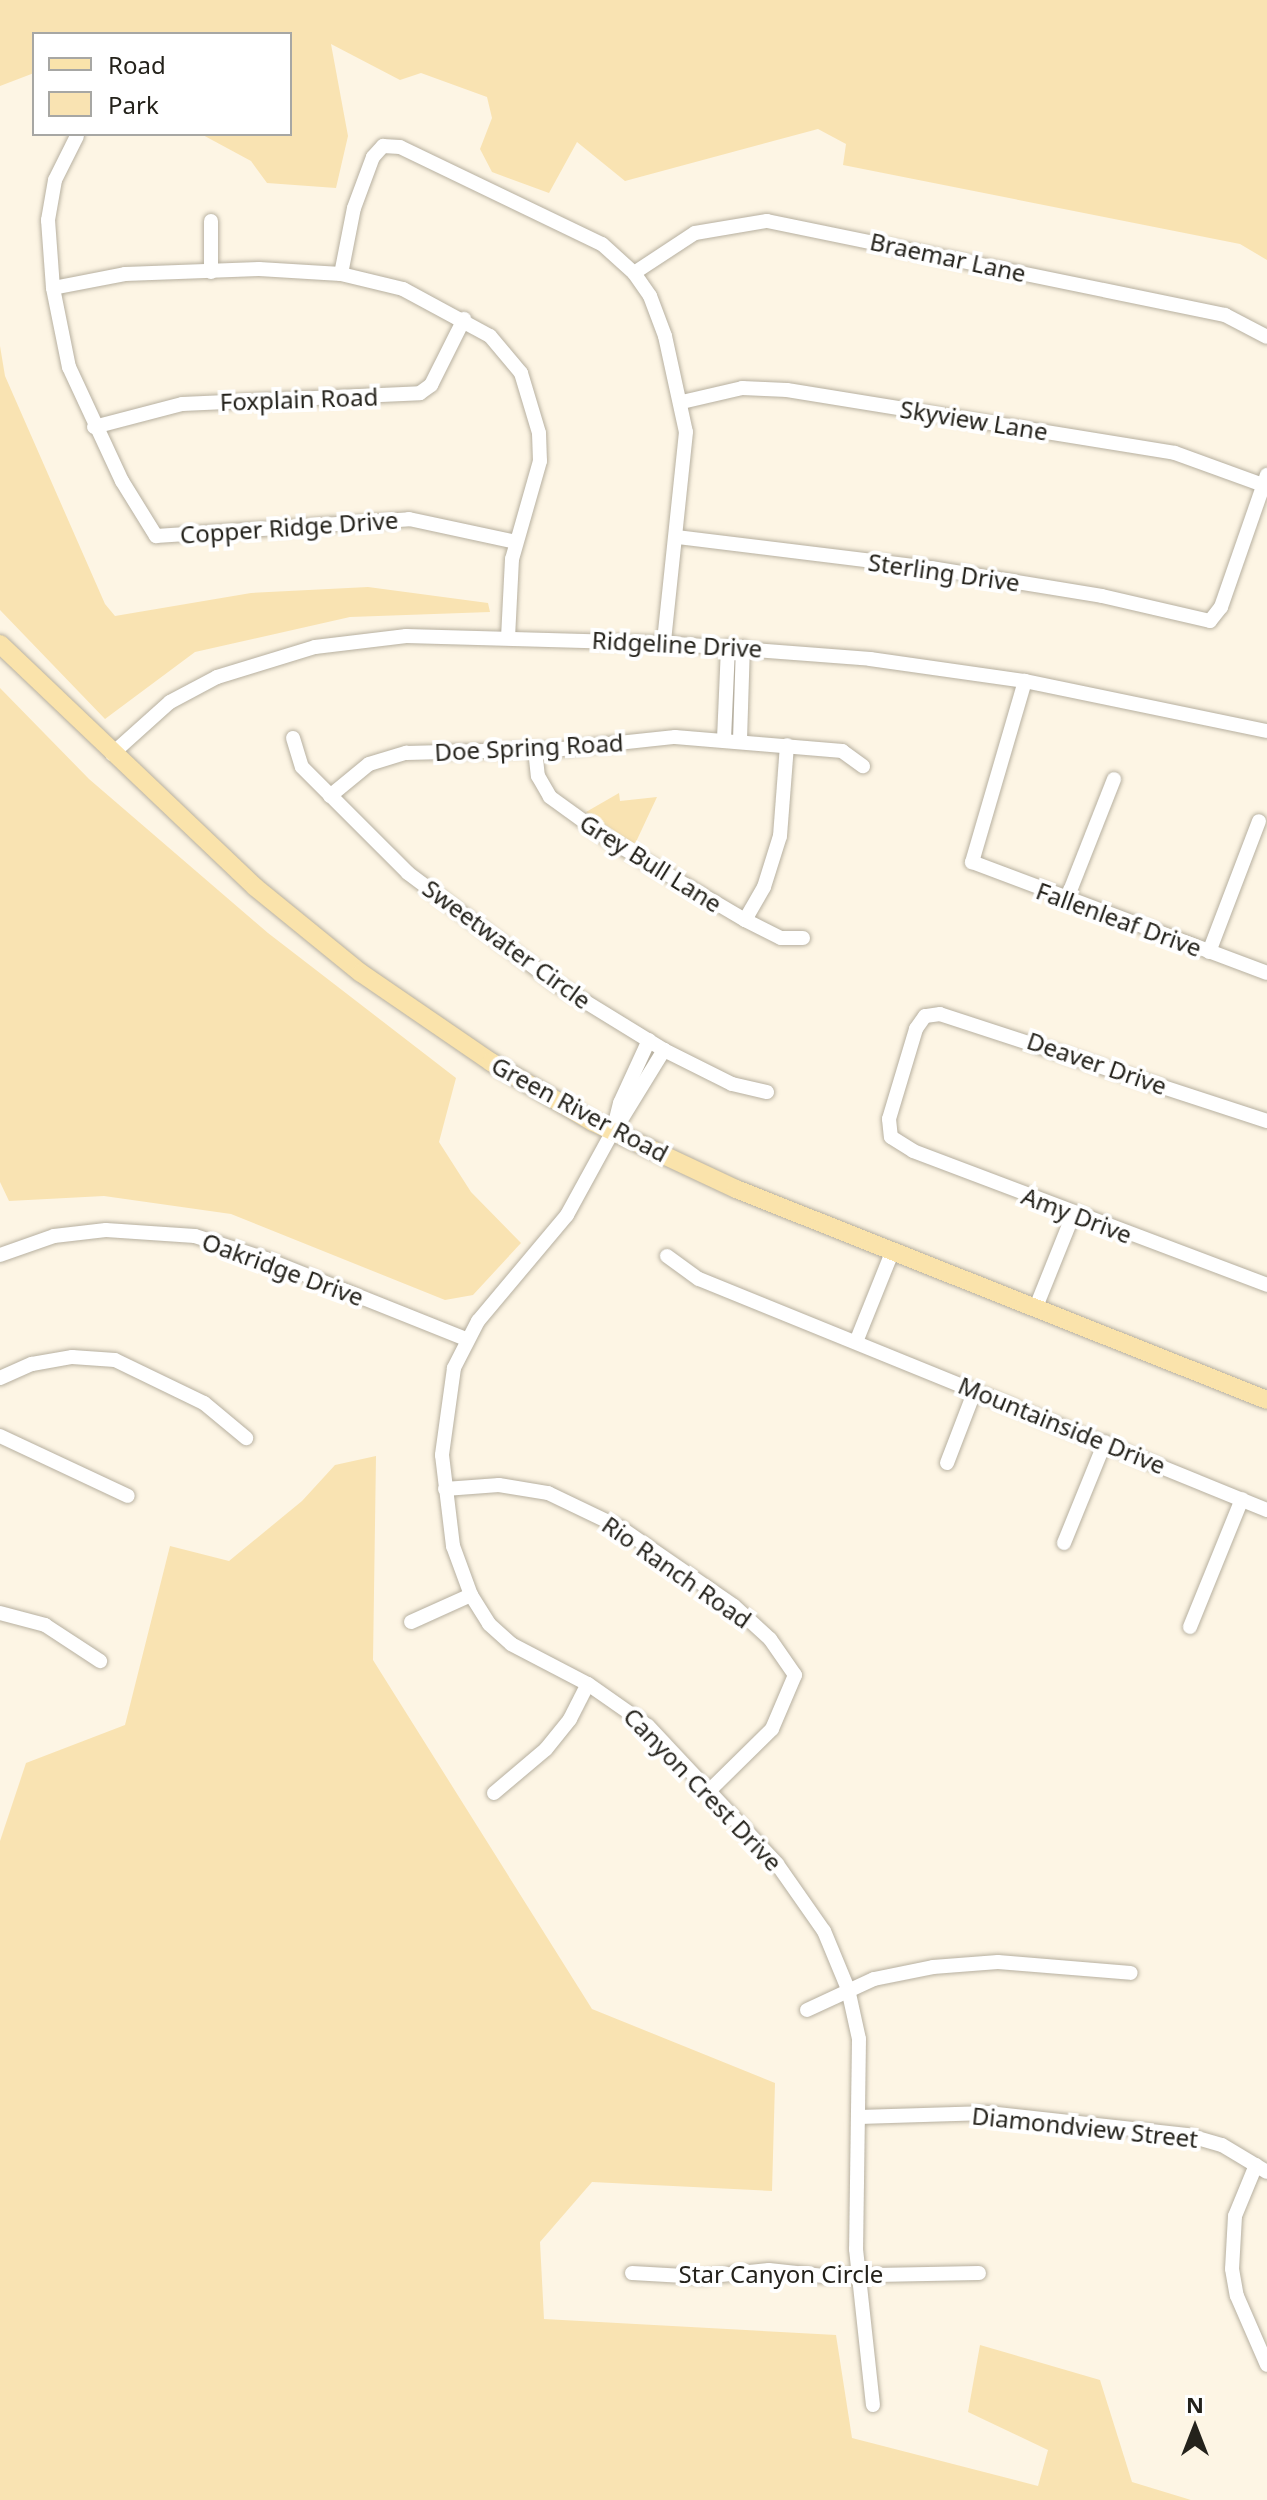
<!DOCTYPE html>
<style>
body{margin:0}
#map{position:relative;width:1267px;height:2500px;overflow:hidden;background:#fdf5e4;font-family:"Noto Sans",sans-serif}
div>[style]{position:absolute}
.green>*{inset:0;background:#f9e3b2}
.roads{filter:drop-shadow(0 0 2px #b7b0a0) drop-shadow(0 0 2px #b7b0a0)}
.minor>*{height:14px;margin:-7px;padding:0 7px;transform-origin:7px;border-radius:7px;background:#fff}
.major>*{height:18px;margin:-9px;padding:0 9px;transform-origin:9px;border-radius:9px;background:#fae3ab}
span{translate:-50% -50%;white-space:nowrap;text-align:center;line-height:1.15;-webkit-text-stroke:8px #fff;paint-order:stroke}
.street-label{font-size:24px;color:#24221b}
.legend{position:absolute;left:32px;top:32px;width:260px;height:104px;box-sizing:border-box;background:#fff;border:2px solid #a7a7a4;margin:0;padding:10px 14px;list-style:none;font-size:24px;color:#24221b}
.legend li{display:flex;align-items:center;gap:16px;height:40px}
.legend b{width:40px;border:2px solid #a7a7a4}
.north{position:absolute;left:1155px;top:2388px;width:80px;height:80px;-webkit-text-stroke:6px #fff;paint-order:stroke;rotate:0deg;font-size:22px;font-weight:700;line-height:32px;text-align:center;color:#24221b}
.north::after{content:'';display:block;margin:auto;width:28px;height:36px;background:#24221b;clip-path:polygon(50% 0,100% 100%,50% 72%,0 100%)}
</style>
<div id="map">
<div class="green">
<div style="clip-path:polygon(0 0,1267px 0,1267px 260px,1240px 244px,843px 165px,846px 144px,818px 129px,625px 181px,577px 142px,549px 193px,492px 172px,480px 149px,492px 118px,487px 97px,421px 73px,400px 80px,331px 44px,348px 136px,336px 188px,267px 183px,251px 161px,201px 134px,290px 134px,290px 34px,34px 34px,34px 73px,0 86px)"></div>
<div style="clip-path:polygon(0 346px,5px 376px,105px 604px,115px 616px,251px 593px,368px 587px,488px 603px,490px 612px,350px 617px,195px 652px,105px 719px,0 610px)"></div>
<div style="clip-path:polygon(0 688px,89px 779px,268px 933px,456px 1078px,439px 1142px,471px 1192px,521px 1243px,473px 1295px,445px 1300px,231px 1214px,104px 1196px,9px 1201px,0 1182px)"></div>
<div style="clip-path:polygon(619px 793px,620px 801px,657px 797px,635px 844px,586px 812px)"></div>
<div style="clip-path:polygon(376px 1456px,373px 1660px,592px 2009px,775px 2083px,772px 2191px,592px 2182px,540px 2242px,544px 2319px,836px 2335px,852px 2438px,1038px 2486px,1048px 2450px,968px 2412px,980px 2345px,1100px 2380px,1132px 2482px,1191px 2500px,0 2500px,0 1841px,26px 1763px,125px 1725px,170px 1546px,229px 1561px,302px 1501px,335px 1465px)"></div>
</div>
<div class="roads">
<div class="minor">
<div style="left:77px;top:136px;width:49px;rotate:116.6deg"></div>
<div style="left:55px;top:180px;width:41px;rotate:99.9deg"></div>
<div style="left:48px;top:220px;width:68px;rotate:85.8deg"></div>
<div style="left:53px;top:288px;width:81px;rotate:78.6deg"></div>
<div style="left:69px;top:367px;width:126px;rotate:65.1deg"></div>
<div style="left:122px;top:481px;width:65px;rotate:58.3deg"></div>
<div style="left:156px;top:536px;width:254px;rotate:-3.8deg"></div>
<div style="left:409px;top:519px;width:109px;rotate:12.1deg"></div>
<div style="left:211px;top:221px;width:51px;rotate:90deg"></div>
<div style="left:634px;top:273px;width:73px;rotate:-33.3deg"></div>
<div style="left:695px;top:233px;width:73px;rotate:-9.5deg"></div>
<div style="left:767px;top:221px;width:468px;rotate:11.6deg"></div>
<div style="left:1225px;top:315px;width:47px;rotate:27.6deg"></div>
<div style="left:341px;top:274px;width:67px;rotate:-78.9deg"></div>
<div style="left:354px;top:208px;width:54px;rotate:-69.6deg"></div>
<div style="left:373px;top:157px;width:15px;rotate:-48deg"></div>
<div style="left:383px;top:146px;width:17px;rotate:3deg"></div>
<div style="left:400px;top:147px;width:224px;rotate:25.7deg"></div>
<div style="left:602px;top:244px;width:43px;rotate:42.2deg"></div>
<div style="left:634px;top:273px;width:28px;rotate:55deg"></div>
<div style="left:650px;top:296px;width:43px;rotate:69.4deg"></div>
<div style="left:665px;top:336px;width:98px;rotate:77.7deg"></div>
<div style="left:686px;top:432px;width:212px;rotate:96deg"></div>
<div style="left:53px;top:288px;width:73px;rotate:-11deg"></div>
<div style="left:125px;top:274px;width:134px;rotate:-2.1deg"></div>
<div style="left:259px;top:269px;width:82px;rotate:3.5deg"></div>
<div style="left:341px;top:274px;width:64px;rotate:13.6deg"></div>
<div style="left:403px;top:289px;width:99px;rotate:28.4deg"></div>
<div style="left:490px;top:336px;width:48px;rotate:50deg"></div>
<div style="left:521px;top:373px;width:63px;rotate:73.3deg"></div>
<div style="left:539px;top:433px;width:28px;rotate:88deg"></div>
<div style="left:540px;top:461px;width:102px;rotate:105.9deg"></div>
<div style="left:512px;top:559px;width:78px;rotate:92.9deg"></div>
<div style="left:682px;top:402px;width:62px;rotate:-13.1deg"></div>
<div style="left:742px;top:388px;width:45px;rotate:2.5deg"></div>
<div style="left:787px;top:390px;width:393px;rotate:9.2deg"></div>
<div style="left:1175px;top:453px;width:94px;rotate:20deg"></div>
<div style="left:94px;top:427px;width:91px;rotate:-14.6deg"></div>
<div style="left:182px;top:404px;width:238px;rotate:-2.6deg"></div>
<div style="left:420px;top:393px;width:14px;rotate:-36deg"></div>
<div style="left:431px;top:385px;width:74px;rotate:-63.4deg"></div>
<div style="left:677px;top:537px;width:256px;rotate:7deg"></div>
<div style="left:931px;top:568px;width:173px;rotate:9.3deg"></div>
<div style="left:1102px;top:596px;width:111px;rotate:13deg"></div>
<div style="left:1210px;top:621px;width:18px;rotate:-52deg"></div>
<div style="left:1221px;top:607px;width:140px;rotate:-70.8deg"></div>
<div style="left:1025px;top:681px;width:189px;rotate:106.3deg"></div>
<div style="left:972px;top:862px;width:315px;rotate:20.6deg"></div>
<div style="left:293px;top:738px;width:30px;rotate:73deg"></div>
<div style="left:302px;top:767px;width:150px;rotate:45deg"></div>
<div style="left:408px;top:873px;width:184px;rotate:36.8deg"></div>
<div style="left:555px;top:983px;width:128px;rotate:31.6deg"></div>
<div style="left:664px;top:1050px;width:76px;rotate:26.6deg"></div>
<div style="left:732px;top:1084px;width:36px;rotate:13deg"></div>
<div style="left:724px;top:739px;width:93px;rotate:-87.5deg"></div>
<div style="left:740px;top:740px;width:93px;rotate:-88.2deg"></div>
<div style="left:535px;top:749px;width:27px;rotate:84deg"></div>
<div style="left:538px;top:776px;width:24px;rotate:60deg"></div>
<div style="left:550px;top:797px;width:75px;rotate:35.8deg"></div>
<div style="left:611px;top:841px;width:156px;rotate:30.5deg"></div>
<div style="left:745px;top:920px;width:40px;rotate:26.6deg"></div>
<div style="left:781px;top:938px;width:22px"></div>
<div style="left:112px;top:754px;width:78px;rotate:-41.9deg"></div>
<div style="left:170px;top:702px;width:53px;rotate:-28deg"></div>
<div style="left:217px;top:677px;width:102px;rotate:-17deg"></div>
<div style="left:315px;top:647px;width:92px;rotate:-6.9deg"></div>
<div style="left:406px;top:636px;width:258px;rotate:1.6deg"></div>
<div style="left:664px;top:643px;width:207px;rotate:4.4deg"></div>
<div style="left:870px;top:659px;width:157px;rotate:8.1deg"></div>
<div style="left:1025px;top:681px;width:247px;rotate:11.7deg"></div>
<div style="left:330px;top:796px;width:50px;rotate:-39.4deg"></div>
<div style="left:369px;top:764px;width:39px;rotate:-17deg"></div>
<div style="left:406px;top:753px;width:156px;rotate:-1.5deg"></div>
<div style="left:562px;top:749px;width:114px;rotate:-6.1deg"></div>
<div style="left:675px;top:737px;width:168px;rotate:4.8deg"></div>
<div style="left:842px;top:751px;width:26px;rotate:36deg"></div>
<div style="left:1066px;top:901px;width:131px;rotate:-68.5deg"></div>
<div style="left:745px;top:920px;width:38px;rotate:-60deg"></div>
<div style="left:764px;top:887px;width:53px;rotate:-72.6deg"></div>
<div style="left:780px;top:836px;width:91px;rotate:-85.6deg"></div>
<div style="left:1209px;top:952px;width:140px;rotate:-69.1deg"></div>
<div style="left:649px;top:1040px;width:69px;rotate:114.7deg"></div>
<div style="left:620px;top:1103px;width:29px;rotate:104deg"></div>
<div style="left:613px;top:1131px;width:96px;rotate:118.7deg"></div>
<div style="left:567px;top:1215px;width:138px;rotate:130deg"></div>
<div style="left:478px;top:1321px;width:53px;rotate:117.1deg"></div>
<div style="left:454px;top:1368px;width:88px;rotate:97.9deg"></div>
<div style="left:442px;top:1455px;width:92px;rotate:83.1deg"></div>
<div style="left:453px;top:1546px;width:52px;rotate:69.8deg"></div>
<div style="left:471px;top:1595px;width:34px;rotate:58deg"></div>
<div style="left:489px;top:1624px;width:30px;rotate:42deg"></div>
<div style="left:511px;top:1644px;width:87px;rotate:27.5deg"></div>
<div style="left:588px;top:1684px;width:73px;rotate:35deg"></div>
<div style="left:648px;top:1726px;width:189px;rotate:46.9deg"></div>
<div style="left:777px;top:1864px;width:82px;rotate:55deg"></div>
<div style="left:824px;top:1931px;width:63px;rotate:67.5deg"></div>
<div style="left:848px;top:1989px;width:51px;rotate:77.6deg"></div>
<div style="left:859px;top:2039px;width:210px;rotate:90.8deg"></div>
<div style="left:856px;top:2249px;width:157px;rotate:83.8deg"></div>
<div style="left:1267px;top:1121px;width:344px;rotate:-161.9deg"></div>
<div style="left:940px;top:1014px;width:15px;rotate:172deg"></div>
<div style="left:925px;top:1016px;width:16px;rotate:125deg"></div>
<div style="left:916px;top:1029px;width:94px;rotate:106.7deg"></div>
<div style="left:889px;top:1119px;width:18px;rotate:84deg"></div>
<div style="left:891px;top:1137px;width:26px;rotate:32deg"></div>
<div style="left:913px;top:1151px;width:379px;rotate:20.7deg"></div>
<div style="left:616px;top:1128px;width:92px;rotate:-58.4deg"></div>
<div style="left:0;top:1255px;width:57px;rotate:-19.4deg"></div>
<div style="left:54px;top:1236px;width:52px;rotate:-6.6deg"></div>
<div style="left:106px;top:1230px;width:89px;rotate:3.9deg"></div>
<div style="left:195px;top:1236px;width:75px;rotate:17.9deg"></div>
<div style="left:266px;top:1259px;width:215px;rotate:21.8deg"></div>
<div style="left:667px;top:1256px;width:39px;rotate:36deg"></div>
<div style="left:699px;top:1279px;width:613px;rotate:22.13deg"></div>
<div style="left:1036px;top:1307px;width:99px;rotate:-68.1deg"></div>
<div style="left:856px;top:1342px;width:99px;rotate:-68.1deg"></div>
<div style="left:0;top:1378px;width:35px;rotate:-24deg"></div>
<div style="left:32px;top:1364px;width:41px;rotate:-9.9deg"></div>
<div style="left:72px;top:1357px;width:43px;rotate:4deg"></div>
<div style="left:115px;top:1360px;width:99px;rotate:25.8deg"></div>
<div style="left:204px;top:1403px;width:55px;rotate:39.8deg"></div>
<div style="left:0;top:1436px;width:141px;rotate:25.1deg"></div>
<div style="left:947px;top:1463px;width:78px;rotate:-69deg"></div>
<div style="left:445px;top:1489px;width:54px;rotate:-4.2deg"></div>
<div style="left:499px;top:1485px;width:50px;rotate:9.3deg"></div>
<div style="left:548px;top:1493px;width:81px;rotate:25.6deg"></div>
<div style="left:621px;top:1528px;width:137px;rotate:34.6deg"></div>
<div style="left:734px;top:1606px;width:49px;rotate:42.5deg"></div>
<div style="left:770px;top:1639px;width:44px;rotate:55.2deg"></div>
<div style="left:795px;top:1675px;width:59px;rotate:113.1deg"></div>
<div style="left:772px;top:1729px;width:88px;rotate:135.5deg"></div>
<div style="left:1064px;top:1543px;width:109px;rotate:-67.9deg"></div>
<div style="left:0;top:1613px;width:47px;rotate:14.9deg"></div>
<div style="left:45px;top:1625px;width:66px;rotate:33.2deg"></div>
<div style="left:411px;top:1622px;width:66px;rotate:-24.2deg"></div>
<div style="left:1190px;top:1627px;width:138px;rotate:-67.9deg"></div>
<div style="left:494px;top:1793px;width:68px;rotate:-40.2deg"></div>
<div style="left:546px;top:1749px;width:38px;rotate:-51deg"></div>
<div style="left:570px;top:1719px;width:39px;rotate:-63deg"></div>
<div style="left:807px;top:2010px;width:74px;rotate:-24.8deg"></div>
<div style="left:874px;top:1979px;width:60px;rotate:-11.5deg"></div>
<div style="left:933px;top:1967px;width:65px;rotate:-4.4deg"></div>
<div style="left:998px;top:1962px;width:133px;rotate:4.7deg"></div>
<div style="left:859px;top:2117px;width:129px;rotate:-1.8deg"></div>
<div style="left:988px;top:2113px;width:200px;rotate:6.3deg"></div>
<div style="left:1187px;top:2135px;width:36px;rotate:16deg"></div>
<div style="left:1222px;top:2145px;width:52px;rotate:31deg"></div>
<div style="left:1256px;top:2165px;width:55px;rotate:112.4deg"></div>
<div style="left:1235px;top:2216px;width:53px;rotate:93.2deg"></div>
<div style="left:1232px;top:2269px;width:27px;rotate:80deg"></div>
<div style="left:1237px;top:2296px;width:75px;rotate:66.5deg"></div>
<div style="left:632px;top:2273px;width:70px;rotate:3.3deg"></div>
<div style="left:702px;top:2277px;width:67px;rotate:-6deg"></div>
<div style="left:769px;top:2270px;width:55px;rotate:6.2deg"></div>
<div style="left:824px;top:2276px;width:155px;rotate:-1.1deg"></div>
</div>
<div class="major">
<div style="left:0;top:644px;width:352px;rotate:43.6deg"></div>
<div style="left:255px;top:887px;width:136px;rotate:39.1deg"></div>
<div style="left:361px;top:973px;width:158px;rotate:34.4deg"></div>
<div style="left:491px;top:1062px;width:118px;rotate:30.5deg"></div>
<div style="left:593px;top:1122px;width:158px;rotate:25.1deg"></div>
<div style="left:736px;top:1189px;width:571px;rotate:21.67deg"></div>
</div>
</div>
<div class="street-label">
<span style="left:948px;top:257px;rotate:12deg">Braemar Lane</span>
<span style="left:299px;top:399px;rotate:-2deg">Foxplain Road</span>
<span style="left:974px;top:420px;rotate:9deg">Skyview Lane</span>
<span style="left:289px;top:527px;rotate:-4deg">Copper Ridge Drive</span>
<span style="left:944px;top:572px;rotate:8deg">Sterling Drive</span>
<span style="left:677px;top:644px;rotate:3deg">Ridgeline Drive</span>
<span style="left:529px;top:747px;rotate:-3deg">Doe Spring Road</span>
<span style="left:651px;top:863px;rotate:32deg">Grey Bull Lane</span>
<span style="left:1119px;top:919px;rotate:20deg">Fallenleaf Drive</span>
<span style="left:507px;top:944px;rotate:36deg">Sweetwater Circle</span>
<span style="left:1097px;top:1063px;rotate:19deg">Deaver Drive</span>
<span style="left:580px;top:1109px;rotate:28deg">Green River Road</span>
<span style="left:1077px;top:1215px;rotate:21deg">Amy Drive</span>
<span style="left:283px;top:1269px;rotate:20deg">Oakridge Drive</span>
<span style="left:1062px;top:1425px;rotate:22deg">Mountainside Drive</span>
<span style="left:677px;top:1572px;rotate:35deg">Rio Ranch Road</span>
<span style="left:703px;top:1789px;rotate:46deg">Canyon Crest Drive</span>
<span style="left:1085px;top:2127px;rotate:6deg">Diamondview Street</span>
<span style="left:781px;top:2274px">Star Canyon Circle</span>
</div>
<ul class="legend">
<li><b style="height:10px;background:#fae3ab"></b>Road</li>
<li><b style="height:22px;background:#f9e3b2"></b>Park</li>
</ul>
<div class="north">N</div>
</div>
